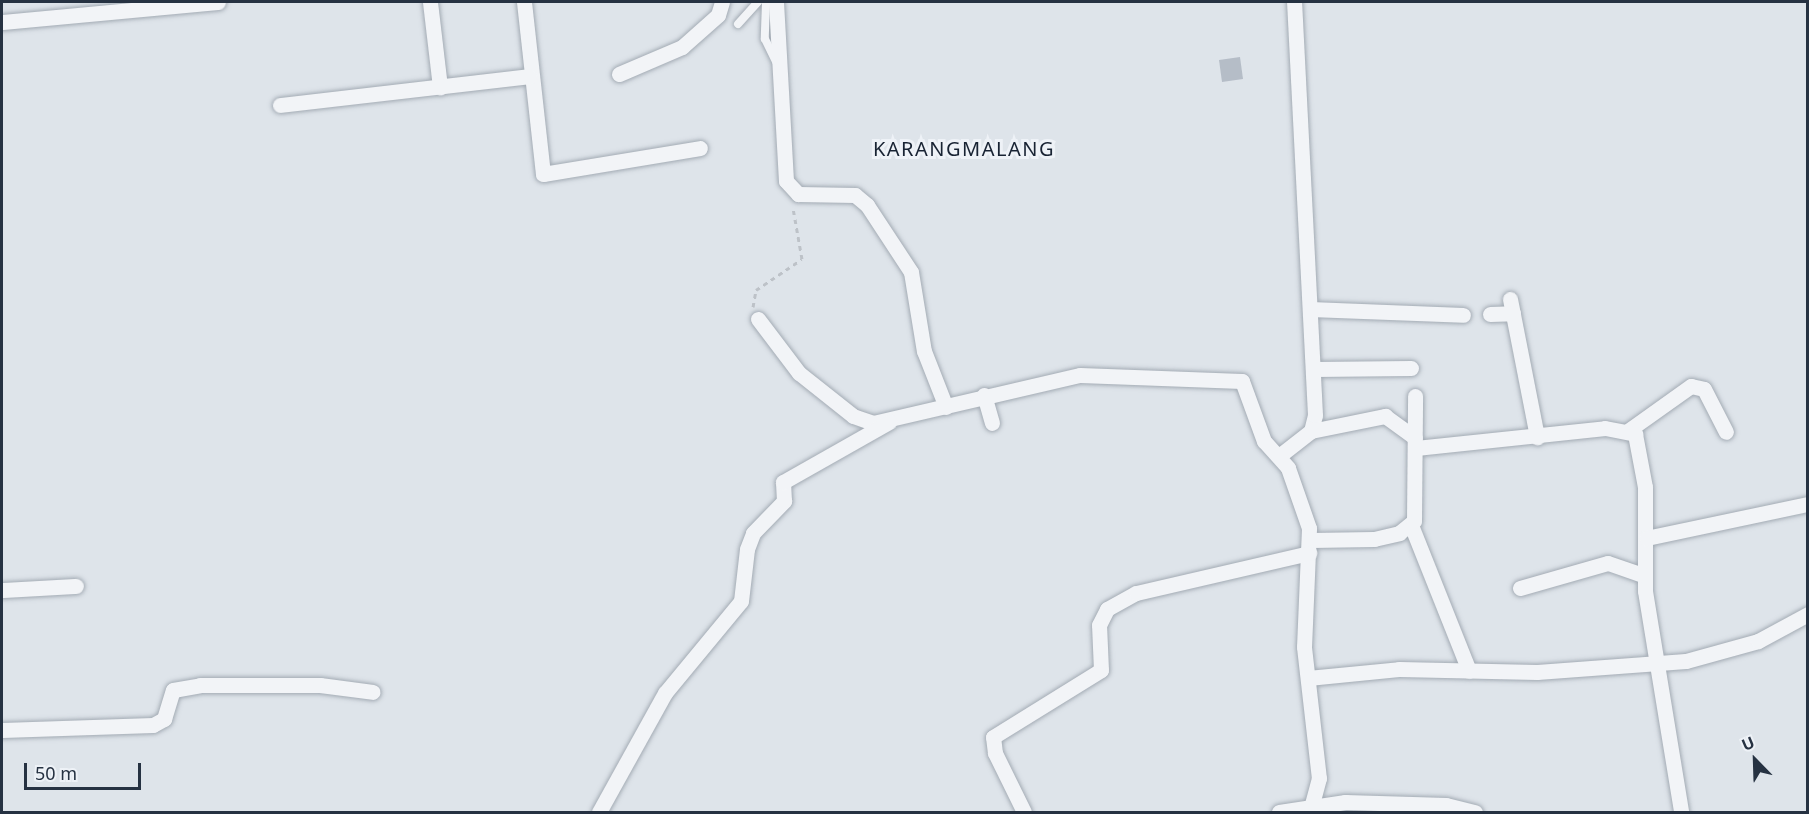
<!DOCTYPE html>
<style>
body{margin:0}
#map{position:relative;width:1809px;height:814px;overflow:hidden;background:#dee4ea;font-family:"Noto Sans",sans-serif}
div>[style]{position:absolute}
.building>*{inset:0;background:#b5bdc7}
.path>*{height:3px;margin-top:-1.5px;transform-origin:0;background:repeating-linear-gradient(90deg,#bdc2c8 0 4.5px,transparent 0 9px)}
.roads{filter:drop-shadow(0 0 2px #a3abb4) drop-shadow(0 0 2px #a3abb4)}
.service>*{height:8px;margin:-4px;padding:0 4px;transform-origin:4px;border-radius:4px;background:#f2f4f7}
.minor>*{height:15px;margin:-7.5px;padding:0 7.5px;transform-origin:7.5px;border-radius:7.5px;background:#f2f4f7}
span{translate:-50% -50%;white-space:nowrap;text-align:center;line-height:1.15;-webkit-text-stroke:6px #eef2f7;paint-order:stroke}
.quarter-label{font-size:20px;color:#182333;letter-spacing:1.5px}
.frame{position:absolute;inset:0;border:3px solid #263242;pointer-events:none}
.north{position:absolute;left:1725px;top:730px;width:60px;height:60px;-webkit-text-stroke:4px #eef2f7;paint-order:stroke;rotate:337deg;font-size:16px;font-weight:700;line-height:24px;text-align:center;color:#263242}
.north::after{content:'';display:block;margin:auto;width:21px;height:27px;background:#263242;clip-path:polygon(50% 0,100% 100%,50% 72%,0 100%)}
.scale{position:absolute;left:24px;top:763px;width:117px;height:27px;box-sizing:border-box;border:3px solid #263242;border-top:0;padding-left:8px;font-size:18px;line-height:21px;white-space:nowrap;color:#263242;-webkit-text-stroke:4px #eef2f7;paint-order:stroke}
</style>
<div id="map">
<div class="building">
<div style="clip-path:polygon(1240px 57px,1243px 79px,1222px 82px,1219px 60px)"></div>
</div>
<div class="path">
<div style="left:753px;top:307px;width:17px;rotate:-80deg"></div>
<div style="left:756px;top:290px;width:55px;rotate:-34deg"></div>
<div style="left:802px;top:259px;width:52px;rotate:-100deg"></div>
</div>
<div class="roads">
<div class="service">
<div style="left:766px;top:2px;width:37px;rotate:92deg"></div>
<div style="left:765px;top:39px;width:25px;rotate:64deg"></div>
<div style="left:738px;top:24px;width:30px;rotate:-48deg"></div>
</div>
<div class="minor">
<div style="left:430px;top:2px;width:86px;rotate:83.3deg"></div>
<div style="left:524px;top:2px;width:173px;rotate:83.7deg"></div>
<div style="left:543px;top:174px;width:159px;rotate:-9.4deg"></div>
<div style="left:776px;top:2px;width:179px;rotate:86.8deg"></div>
<div style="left:786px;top:181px;width:18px;rotate:47deg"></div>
<div style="left:798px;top:194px;width:57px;rotate:1deg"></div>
<div style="left:855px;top:195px;width:16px;rotate:40deg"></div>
<div style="left:867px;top:205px;width:80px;rotate:56.7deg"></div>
<div style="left:911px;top:272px;width:80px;rotate:80.7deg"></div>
<div style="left:924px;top:351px;width:60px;rotate:68.6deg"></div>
<div style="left:2px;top:22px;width:217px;rotate:-5.3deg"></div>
<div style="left:619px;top:74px;width:69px;rotate:-23.2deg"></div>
<div style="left:682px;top:47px;width:48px;rotate:-41.6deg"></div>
<div style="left:718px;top:15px;width:14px;rotate:-73deg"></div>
<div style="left:280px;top:105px;width:251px;rotate:-6.6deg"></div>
<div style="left:1510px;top:299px;width:141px;rotate:78.9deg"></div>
<div style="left:1310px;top:309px;width:153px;rotate:2.2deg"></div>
<div style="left:1490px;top:314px;width:23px;rotate:-2deg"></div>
<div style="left:758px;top:319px;width:68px;rotate:52.8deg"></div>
<div style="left:799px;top:373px;width:69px;rotate:38.5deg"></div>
<div style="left:853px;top:416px;width:21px;rotate:19deg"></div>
<div style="left:873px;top:423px;width:212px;rotate:-13.1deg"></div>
<div style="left:1080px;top:375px;width:162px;rotate:2.1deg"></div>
<div style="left:1242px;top:381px;width:64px;rotate:69.9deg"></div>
<div style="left:1264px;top:441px;width:36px;rotate:48deg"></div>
<div style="left:1288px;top:468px;width:64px;rotate:70.7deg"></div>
<div style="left:1309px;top:528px;width:119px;rotate:92.4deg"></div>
<div style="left:1304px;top:647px;width:132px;rotate:83.5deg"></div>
<div style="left:1319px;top:778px;width:35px;rotate:105deg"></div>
<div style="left:1314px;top:369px;width:97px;rotate:-0.6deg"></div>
<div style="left:984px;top:395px;width:29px;rotate:74deg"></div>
<div style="left:1629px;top:430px;width:76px;rotate:-35.4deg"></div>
<div style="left:1691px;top:386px;width:13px;rotate:13deg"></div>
<div style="left:1704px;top:389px;width:48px;rotate:62.9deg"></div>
<div style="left:1311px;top:431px;width:76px;rotate:-11.5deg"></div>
<div style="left:1385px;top:416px;width:37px;rotate:36deg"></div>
<div style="left:1416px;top:448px;width:190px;rotate:-6deg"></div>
<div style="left:1605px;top:428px;width:31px;rotate:11deg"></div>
<div style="left:1635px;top:434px;width:54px;rotate:79.3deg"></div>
<div style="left:1645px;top:487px;width:104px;rotate:90deg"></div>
<div style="left:1645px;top:591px;width:224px;rotate:80.7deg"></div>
<div style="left:1279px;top:456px;width:41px;rotate:-38deg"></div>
<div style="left:1311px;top:431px;width:16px;rotate:-76deg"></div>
<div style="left:1315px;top:415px;width:414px;rotate:-92.9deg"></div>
<div style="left:1411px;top:525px;width:157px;rotate:68.3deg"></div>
<div style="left:1646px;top:538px;width:166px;rotate:-11.9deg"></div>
<div style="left:1311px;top:540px;width:63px;rotate:-0.9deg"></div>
<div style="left:1374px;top:539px;width:26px;rotate:-13deg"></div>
<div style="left:1399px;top:533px;width:19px;rotate:-39deg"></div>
<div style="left:1414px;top:521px;width:125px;rotate:-89.5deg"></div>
<div style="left:1520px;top:588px;width:91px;rotate:-15.9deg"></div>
<div style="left:1608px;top:563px;width:37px;rotate:19deg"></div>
<div style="left:2px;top:590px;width:74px;rotate:-3.1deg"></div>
<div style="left:1308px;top:678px;width:91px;rotate:-5.6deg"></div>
<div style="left:1399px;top:669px;width:138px;rotate:1.2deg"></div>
<div style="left:1537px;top:672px;width:149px;rotate:-4.2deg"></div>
<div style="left:1686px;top:661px;width:75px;rotate:-15.5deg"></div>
<div style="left:1758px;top:641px;width:57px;rotate:-28.4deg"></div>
<div style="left:2px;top:730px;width:151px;rotate:-1.9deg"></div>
<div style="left:153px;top:725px;width:13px;rotate:-29deg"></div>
<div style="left:164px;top:719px;width:30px;rotate:-73deg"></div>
<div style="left:173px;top:690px;width:27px;rotate:-10deg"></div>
<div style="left:200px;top:685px;width:120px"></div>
<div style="left:320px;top:685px;width:53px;rotate:7.5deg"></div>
<div style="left:599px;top:812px;width:136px;rotate:-61deg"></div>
<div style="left:665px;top:693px;width:119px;rotate:-50.4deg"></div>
<div style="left:741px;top:601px;width:52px;rotate:-83.4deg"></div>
<div style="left:747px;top:549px;width:17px;rotate:-69deg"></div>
<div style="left:753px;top:533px;width:45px;rotate:-45.9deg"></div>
<div style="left:784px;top:501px;width:19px;rotate:-93deg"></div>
<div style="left:783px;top:482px;width:122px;rotate:-29.5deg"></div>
<div style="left:1024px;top:812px;width:66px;rotate:-116.2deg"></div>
<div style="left:995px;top:753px;width:16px;rotate:-97deg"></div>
<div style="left:993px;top:737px;width:127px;rotate:-31.8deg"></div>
<div style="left:1101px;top:670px;width:45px;rotate:-92.5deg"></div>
<div style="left:1099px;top:625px;width:18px;rotate:-63deg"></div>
<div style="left:1107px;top:609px;width:33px;rotate:-29deg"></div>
<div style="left:1136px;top:593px;width:178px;rotate:-13deg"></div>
<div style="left:1279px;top:812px;width:67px;rotate:-8.6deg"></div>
<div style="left:1345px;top:802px;width:101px;rotate:1.7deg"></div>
<div style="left:1446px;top:805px;width:30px;rotate:14deg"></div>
</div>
</div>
<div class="quarter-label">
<span style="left:964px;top:148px">KARANGMALANG</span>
</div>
<div class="frame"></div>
<div class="north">U</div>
<div class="scale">50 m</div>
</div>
